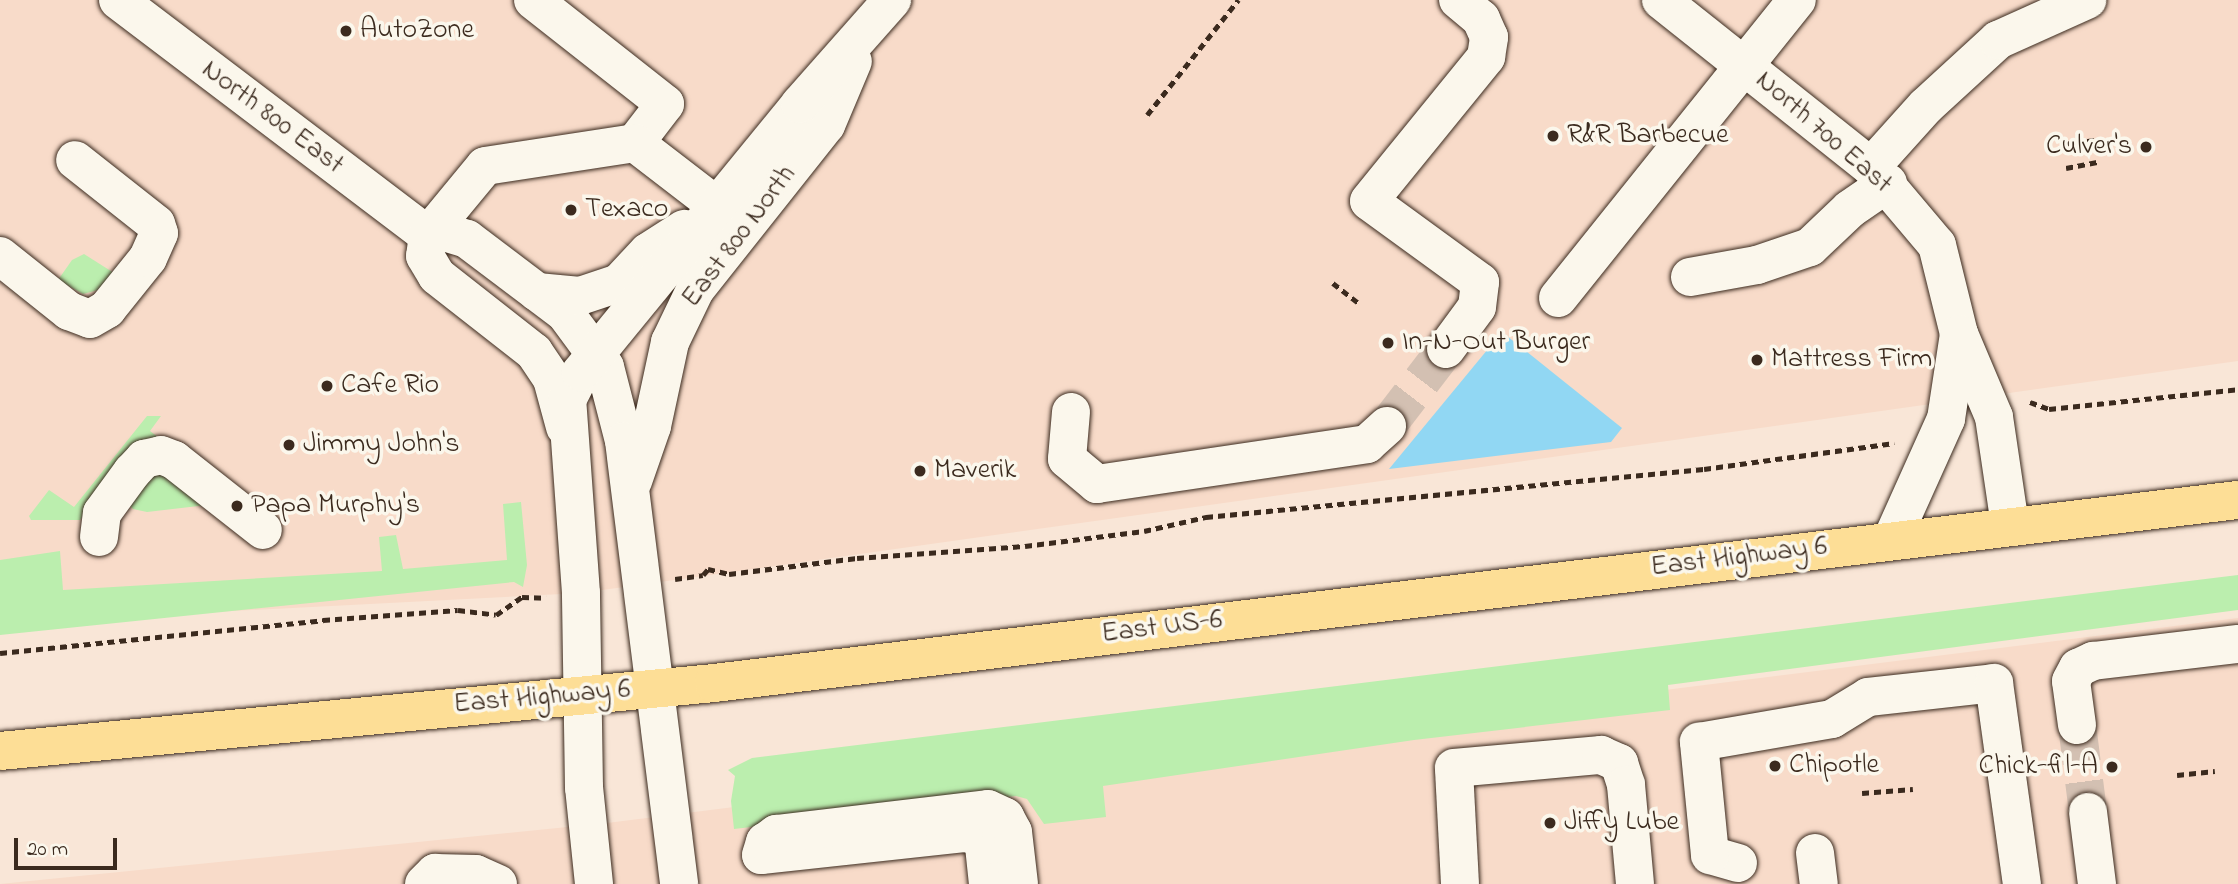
<!DOCTYPE html>
<style>
body{margin:0}
#map{position:relative;width:2238px;height:884px;overflow:hidden;background:#f9e6d7;font-family:"Indie Flower",sans-serif}
div>[style]{position:absolute}
.built>*{inset:0;background:#f8dbc9}
.green>*{inset:0;background:#bbeeae}
.water>*{inset:0;background:#91d7f3}
.minor-tunnel>*{height:38px;margin-top:-19px;transform-origin:0;background:repeating-linear-gradient(90deg,#d3c0b2 0 38px,transparent 0 57px)}
.path>*{height:4.5px;margin-top:-2.25px;transform-origin:0;background:repeating-linear-gradient(90deg,#3b2a1e 0 7px,transparent 0 12px)}
.roads{filter:drop-shadow(0 0 2px #3b2a1e) drop-shadow(0 0 2px #3b2a1e)}
.minor>*{height:38px;margin:-19px;padding:0 19px;transform-origin:19px;border-radius:19px;background:#fbf7ec}
.highway>*{height:38px;margin:-19px;padding:0 19px;transform-origin:19px;border-radius:19px;background:#fdde96}
.dots>*{width:19px;height:19px;translate:-50% -50%;box-sizing:border-box;border:4px solid #fbf7ec;border-radius:50%}
span{translate:-50% -50%;white-space:nowrap;text-align:center;line-height:1.15;-webkit-text-stroke:7px #fbf7ec;paint-order:stroke}
.poi-label{font-size:28px;color:#3b2a1e}
.left{translate:0 -50%;text-align:left}
.right{translate:-100% -50%;text-align:right}
.street-label{font-size:28px;color:#3b2a1e}
.scale{position:absolute;left:14px;top:838px;width:103px;height:32px;box-sizing:border-box;border:4px solid #3b2a1e;border-top:0;padding-left:9px;font-size:21px;line-height:24px;white-space:nowrap;color:#3b2a1e;-webkit-text-stroke:5px #fbf7ec;paint-order:stroke}
</style>
<div id="map">
<div class="built">
<div style="clip-path:polygon(0 0,2238px 0,2238px 361px,581px 593px,0 623px)"></div>
<div style="clip-path:polygon(2238px 618px,2238px 884px,0 884px,607px 823px)"></div>
</div>
<div class="green">
<div style="clip-path:polygon(84px 254px,114px 273px,98px 290px,83px 294px,58px 280px,72px 260px)"></div>
<div style="clip-path:polygon(147px 416px,161px 416px,150px 431px,174px 449px,125px 463px,80px 520px,31px 520px,29px 516px,49px 490px,74px 507px)"></div>
<div style="clip-path:polygon(153px 469px,207px 505px,147px 512px,133px 509px,128px 504px)"></div>
<div style="clip-path:polygon(521px 502px,527px 565px,523px 587px,514px 582px,0 635px,0 560px,60px 551px,63px 590px,382px 571px,379px 537px,396px 535px,403px 569px,507px 560px,503px 504px)"></div>
<div style="clip-path:polygon(2238px 575px,2238px 610px,1668px 685px,1670px 710px,1414px 740px,1103px 786px,1106px 817px,1044px 824px,1027px 799px,1016px 796px,734px 829px,731px 801px,735px 776px,728px 770px,752px 758px)"></div>
</div>
<div class="water">
<div style="clip-path:polygon(1502px 332px,1622px 428px,1611px 442px,1389px 469px)"></div>
</div>
<div class="minor-tunnel">
<div style="left:1387px;top:426px;width:97px;rotate:-52.5deg"></div>
<div style="left:2077px;top:725px;width:88px;rotate:82.8deg"></div>
</div>
<div class="path">
<div style="left:1147px;top:115px;width:147px;rotate:-51.6deg"></div>
<div style="left:2063px;top:144px;width:33px;rotate:-7deg"></div>
<div style="left:2066px;top:168px;width:33px;rotate:-11deg"></div>
<div style="left:1333px;top:283px;width:34px;rotate:38deg"></div>
<div style="left:2030px;top:402px;width:20px;rotate:20deg"></div>
<div style="left:2049px;top:409px;width:190px;rotate:-6deg"></div>
<div style="left:675px;top:579px;width:28px;rotate:-8deg"></div>
<div style="left:703px;top:575px;width:8px;rotate:-50deg"></div>
<div style="left:708px;top:569px;width:22px;rotate:13deg"></div>
<div style="left:729px;top:574px;width:129px;rotate:-7.1deg"></div>
<div style="left:857px;top:558px;width:168px;rotate:-4.1deg"></div>
<div style="left:1025px;top:546px;width:120px;rotate:-7.2deg"></div>
<div style="left:1144px;top:531px;width:64px;rotate:-12.7deg"></div>
<div style="left:1206px;top:517px;width:500px;rotate:-5.51deg"></div>
<div style="left:1704px;top:469px;width:192px;rotate:-7.8deg"></div>
<div style="left:0;top:653px;width:325px;rotate:-5.8deg"></div>
<div style="left:323px;top:620px;width:135px;rotate:-4.2deg"></div>
<div style="left:458px;top:610px;width:38px;rotate:7deg"></div>
<div style="left:496px;top:615px;width:32px;rotate:-35deg"></div>
<div style="left:522px;top:597px;width:24px;rotate:2deg"></div>
<div style="left:2177px;top:775px;width:38px;rotate:-6deg"></div>
<div style="left:1862px;top:793px;width:51px;rotate:-4.5deg"></div>
</div>
<div class="roads">
<div class="minor">
<div style="left:118px;top:0;width:389px;rotate:37.2deg"></div>
<div style="left:533px;top:0;width:168px;rotate:38.2deg"></div>
<div style="left:665px;top:104px;width:49px;rotate:127.6deg"></div>
<div style="left:1661px;top:0;width:268px;rotate:38.5deg"></div>
<div style="left:1871px;top:167px;width:102px;rotate:49.8deg"></div>
<div style="left:1937px;top:245px;width:92px;rotate:76.1deg"></div>
<div style="left:1959px;top:334px;width:90px;rotate:67.1deg"></div>
<div style="left:1994px;top:417px;width:109px;rotate:81.6deg"></div>
<div style="left:1871px;top:167px;width:82px;rotate:-48deg"></div>
<div style="left:1926px;top:106px;width:98px;rotate:-42.5deg"></div>
<div style="left:1998px;top:40px;width:98px;rotate:-24.2deg"></div>
<div style="left:428px;top:235px;width:14px;rotate:-17deg"></div>
<div style="left:441px;top:231px;width:27px;rotate:17deg"></div>
<div style="left:467px;top:239px;width:123px;rotate:37.1deg"></div>
<div style="left:565px;top:313px;width:67px;rotate:53.5deg"></div>
<div style="left:605px;top:367px;width:76px;rotate:75.6deg"></div>
<div style="left:624px;top:441px;width:446px;rotate:82.9deg"></div>
<div style="left:428px;top:235px;width:89px;rotate:-50.4deg"></div>
<div style="left:485px;top:166px;width:152px;rotate:-8.7deg"></div>
<div style="left:635px;top:143px;width:105px;rotate:37.6deg"></div>
<div style="left:428px;top:235px;width:21px;rotate:98deg"></div>
<div style="left:425px;top:256px;width:23px;rotate:59deg"></div>
<div style="left:437px;top:276px;width:123px;rotate:38.1deg"></div>
<div style="left:534px;top:352px;width:32px;rotate:56deg"></div>
<div style="left:552px;top:379px;width:50px;rotate:74.8deg"></div>
<div style="left:0;top:256px;width:88px;rotate:38.6deg"></div>
<div style="left:69px;top:311px;width:22px;rotate:21deg"></div>
<div style="left:90px;top:319px;width:20px;rotate:-30deg"></div>
<div style="left:107px;top:309px;width:65px;rotate:-51.2deg"></div>
<div style="left:148px;top:258px;width:27px;rotate:-66deg"></div>
<div style="left:159px;top:233px;width:9px;rotate:-108deg"></div>
<div style="left:156px;top:224px;width:103px;rotate:-141.7deg"></div>
<div style="left:1690px;top:277px;width:68px;rotate:-10.2deg"></div>
<div style="left:1757px;top:265px;width:56px;rotate:-18.8deg"></div>
<div style="left:1810px;top:247px;width:55px;rotate:-43.5deg"></div>
<div style="left:1850px;top:209px;width:46px;rotate:-34.4deg"></div>
<div style="left:537px;top:292px;width:43px;rotate:5.3deg"></div>
<div style="left:580px;top:296px;width:41px;rotate:-18.4deg"></div>
<div style="left:619px;top:283px;width:42px;rotate:-46.9deg"></div>
<div style="left:648px;top:252px;width:43px;rotate:-32.6deg"></div>
<div style="left:1558px;top:298px;width:382px;rotate:-51.3deg"></div>
<div style="left:1446px;top:349px;width:52px;rotate:-53.6deg"></div>
<div style="left:1477px;top:307px;width:25px;rotate:-83deg"></div>
<div style="left:1480px;top:282px;width:137px;rotate:-143.9deg"></div>
<div style="left:1369px;top:201px;width:186px;rotate:-50.9deg"></div>
<div style="left:1486px;top:57px;width:20px;rotate:-81deg"></div>
<div style="left:1489px;top:37px;width:20px;rotate:-114deg"></div>
<div style="left:1481px;top:19px;width:30px;rotate:-140deg"></div>
<div style="left:1071px;top:412px;width:47px;rotate:94.9deg"></div>
<div style="left:1067px;top:459px;width:39px;rotate:40deg"></div>
<div style="left:1097px;top:484px;width:273px;rotate:-8.4deg"></div>
<div style="left:1367px;top:444px;width:27px;rotate:-42deg"></div>
<div style="left:633px;top:481px;width:58px;rotate:-70.9deg"></div>
<div style="left:652px;top:426px;width:86px;rotate:-77.9deg"></div>
<div style="left:670px;top:342px;width:58px;rotate:-64.3deg"></div>
<div style="left:695px;top:290px;width:211px;rotate:-51.6deg"></div>
<div style="left:826px;top:125px;width:69px;rotate:-67.1deg"></div>
<div style="left:99px;top:537px;width:24px;rotate:-83deg"></div>
<div style="left:102px;top:513px;width:51px;rotate:-53.8deg"></div>
<div style="left:132px;top:472px;width:18px;rotate:-47deg"></div>
<div style="left:144px;top:459px;width:17px;rotate:-13deg"></div>
<div style="left:161px;top:455px;width:14px;rotate:21deg"></div>
<div style="left:174px;top:460px;width:113px;rotate:38.2deg"></div>
<div style="left:1892px;top:539px;width:132px;rotate:-65.8deg"></div>
<div style="left:1946px;top:419px;width:86px;rotate:-81.3deg"></div>
<div style="left:2077px;top:725px;width:44px;rotate:-97.8deg"></div>
<div style="left:2071px;top:681px;width:15px;rotate:-62deg"></div>
<div style="left:2078px;top:668px;width:17px;rotate:-25deg"></div>
<div style="left:2093px;top:661px;width:146px;rotate:-6.7deg"></div>
<div style="left:2088px;top:812px;width:73px;rotate:82.9deg"></div>
<div style="left:1815px;top:853px;width:31px;rotate:83deg"></div>
<div style="left:1738px;top:863px;width:29px;rotate:-164deg"></div>
<div style="left:1710px;top:855px;width:114px;rotate:-95.6deg"></div>
<div style="left:1699px;top:742px;width:135px;rotate:-9.8deg"></div>
<div style="left:1832px;top:719px;width:42px;rotate:-31.4deg"></div>
<div style="left:1868px;top:697px;width:127px;rotate:-6.3deg"></div>
<div style="left:1994px;top:683px;width:203px;rotate:82.1deg"></div>
<div style="left:424px;top:884px;width:16px;rotate:-45deg"></div>
<div style="left:435px;top:873px;width:41px;rotate:1.4deg"></div>
<div style="left:476px;top:874px;width:24px;rotate:24deg"></div>
<div style="left:594px;top:884px;width:97px;rotate:-95.9deg"></div>
<div style="left:584px;top:788px;width:195px;rotate:-90.9deg"></div>
<div style="left:581px;top:593px;width:194px;rotate:-94.1deg"></div>
<div style="left:567px;top:400px;width:31px;rotate:-63deg"></div>
<div style="left:581px;top:372px;width:346px;rotate:-50.7deg"></div>
<div style="left:800px;top:104px;width:139px;rotate:-48.5deg"></div>
<div style="left:988px;top:884px;width:38px;rotate:-96deg"></div>
<div style="left:984px;top:846px;width:13px;rotate:-122deg"></div>
<div style="left:977px;top:835px;width:13px;rotate:-171deg"></div>
<div style="left:964px;top:833px;width:204px;rotate:173.8deg"></div>
<div style="left:761px;top:855px;width:14px;rotate:-73deg"></div>
<div style="left:765px;top:842px;width:14px;rotate:-36deg"></div>
<div style="left:776px;top:834px;width:213px;rotate:-6.7deg"></div>
<div style="left:988px;top:809px;width:19px;rotate:25deg"></div>
<div style="left:1005px;top:817px;width:17px;rotate:62deg"></div>
<div style="left:1013px;top:832px;width:52px;rotate:83.4deg"></div>
<div style="left:1460px;top:884px;width:116px;rotate:-93deg"></div>
<div style="left:1454px;top:768px;width:148px;rotate:-5.1deg"></div>
<div style="left:1601px;top:755px;width:20px;rotate:24deg"></div>
<div style="left:1619px;top:763px;width:23px;rotate:72deg"></div>
<div style="left:1626px;top:785px;width:99px;rotate:84.8deg"></div>
</div>
<div class="highway">
<div style="left:0;top:751px;width:717px;rotate:-5.44deg"></div>
<div style="left:714px;top:683px;width:1535px;rotate:-6.85deg"></div>
</div>
</div>
<div class="dots">
<div style="left:346px;top:31px;background:#3b2a1e"></div>
<div style="left:1553px;top:136px;background:#3b2a1e"></div>
<div style="left:2146px;top:147px;background:#3b2a1e"></div>
<div style="left:571px;top:210px;background:#3b2a1e"></div>
<div style="left:1388px;top:343px;background:#3b2a1e"></div>
<div style="left:1757px;top:360px;background:#3b2a1e"></div>
<div style="left:327px;top:386px;background:#3b2a1e"></div>
<div style="left:289px;top:445px;background:#3b2a1e"></div>
<div style="left:920px;top:471px;background:#3b2a1e"></div>
<div style="left:237px;top:506px;background:#3b2a1e"></div>
<div style="left:1775px;top:766px;background:#3b2a1e"></div>
<div style="left:2112px;top:767px;background:#3b2a1e"></div>
<div style="left:1550px;top:823px;background:#3b2a1e"></div>
</div>
<div class="poi-label">
<span class="left" style="left:360px;top:31px">AutoZone</span>
<span class="left" style="left:1567px;top:136px">R&amp;R Barbecue</span>
<span class="right" style="left:2132px;top:147px">Culver's</span>
<span class="left" style="left:585px;top:210px">Texaco</span>
<span class="left" style="left:1402px;top:343px">In-N-Out Burger</span>
<span class="left" style="left:1771px;top:360px">Mattress Firm</span>
<span class="left" style="left:341px;top:386px">Cafe Rio</span>
<span class="left" style="left:303px;top:445px">Jimmy John's</span>
<span class="left" style="left:934px;top:471px">Maverik</span>
<span class="left" style="left:251px;top:506px">Papa Murphy's</span>
<span class="left" style="left:1789px;top:766px">Chipotle</span>
<span class="right" style="left:2098px;top:767px">Chick-fil-A</span>
<span class="left" style="left:1564px;top:823px">Jiffy Lube</span>
</div>
<div class="street-label">
<span style="left:272px;top:118px;rotate:37deg">North 800 East</span>
<span style="left:1823px;top:133px;rotate:41deg">North 700 East</span>
<span style="left:740px;top:237px;rotate:-53deg">East 800 North</span>
<span style="left:1739px;top:558px;rotate:-7deg">East Highway 6</span>
<span style="left:1162px;top:628px;rotate:-7deg">East US-6</span>
<span style="left:542px;top:698px;rotate:-5deg">East Highway 6</span>
</div>
<div class="scale">20 m</div>
</div>
